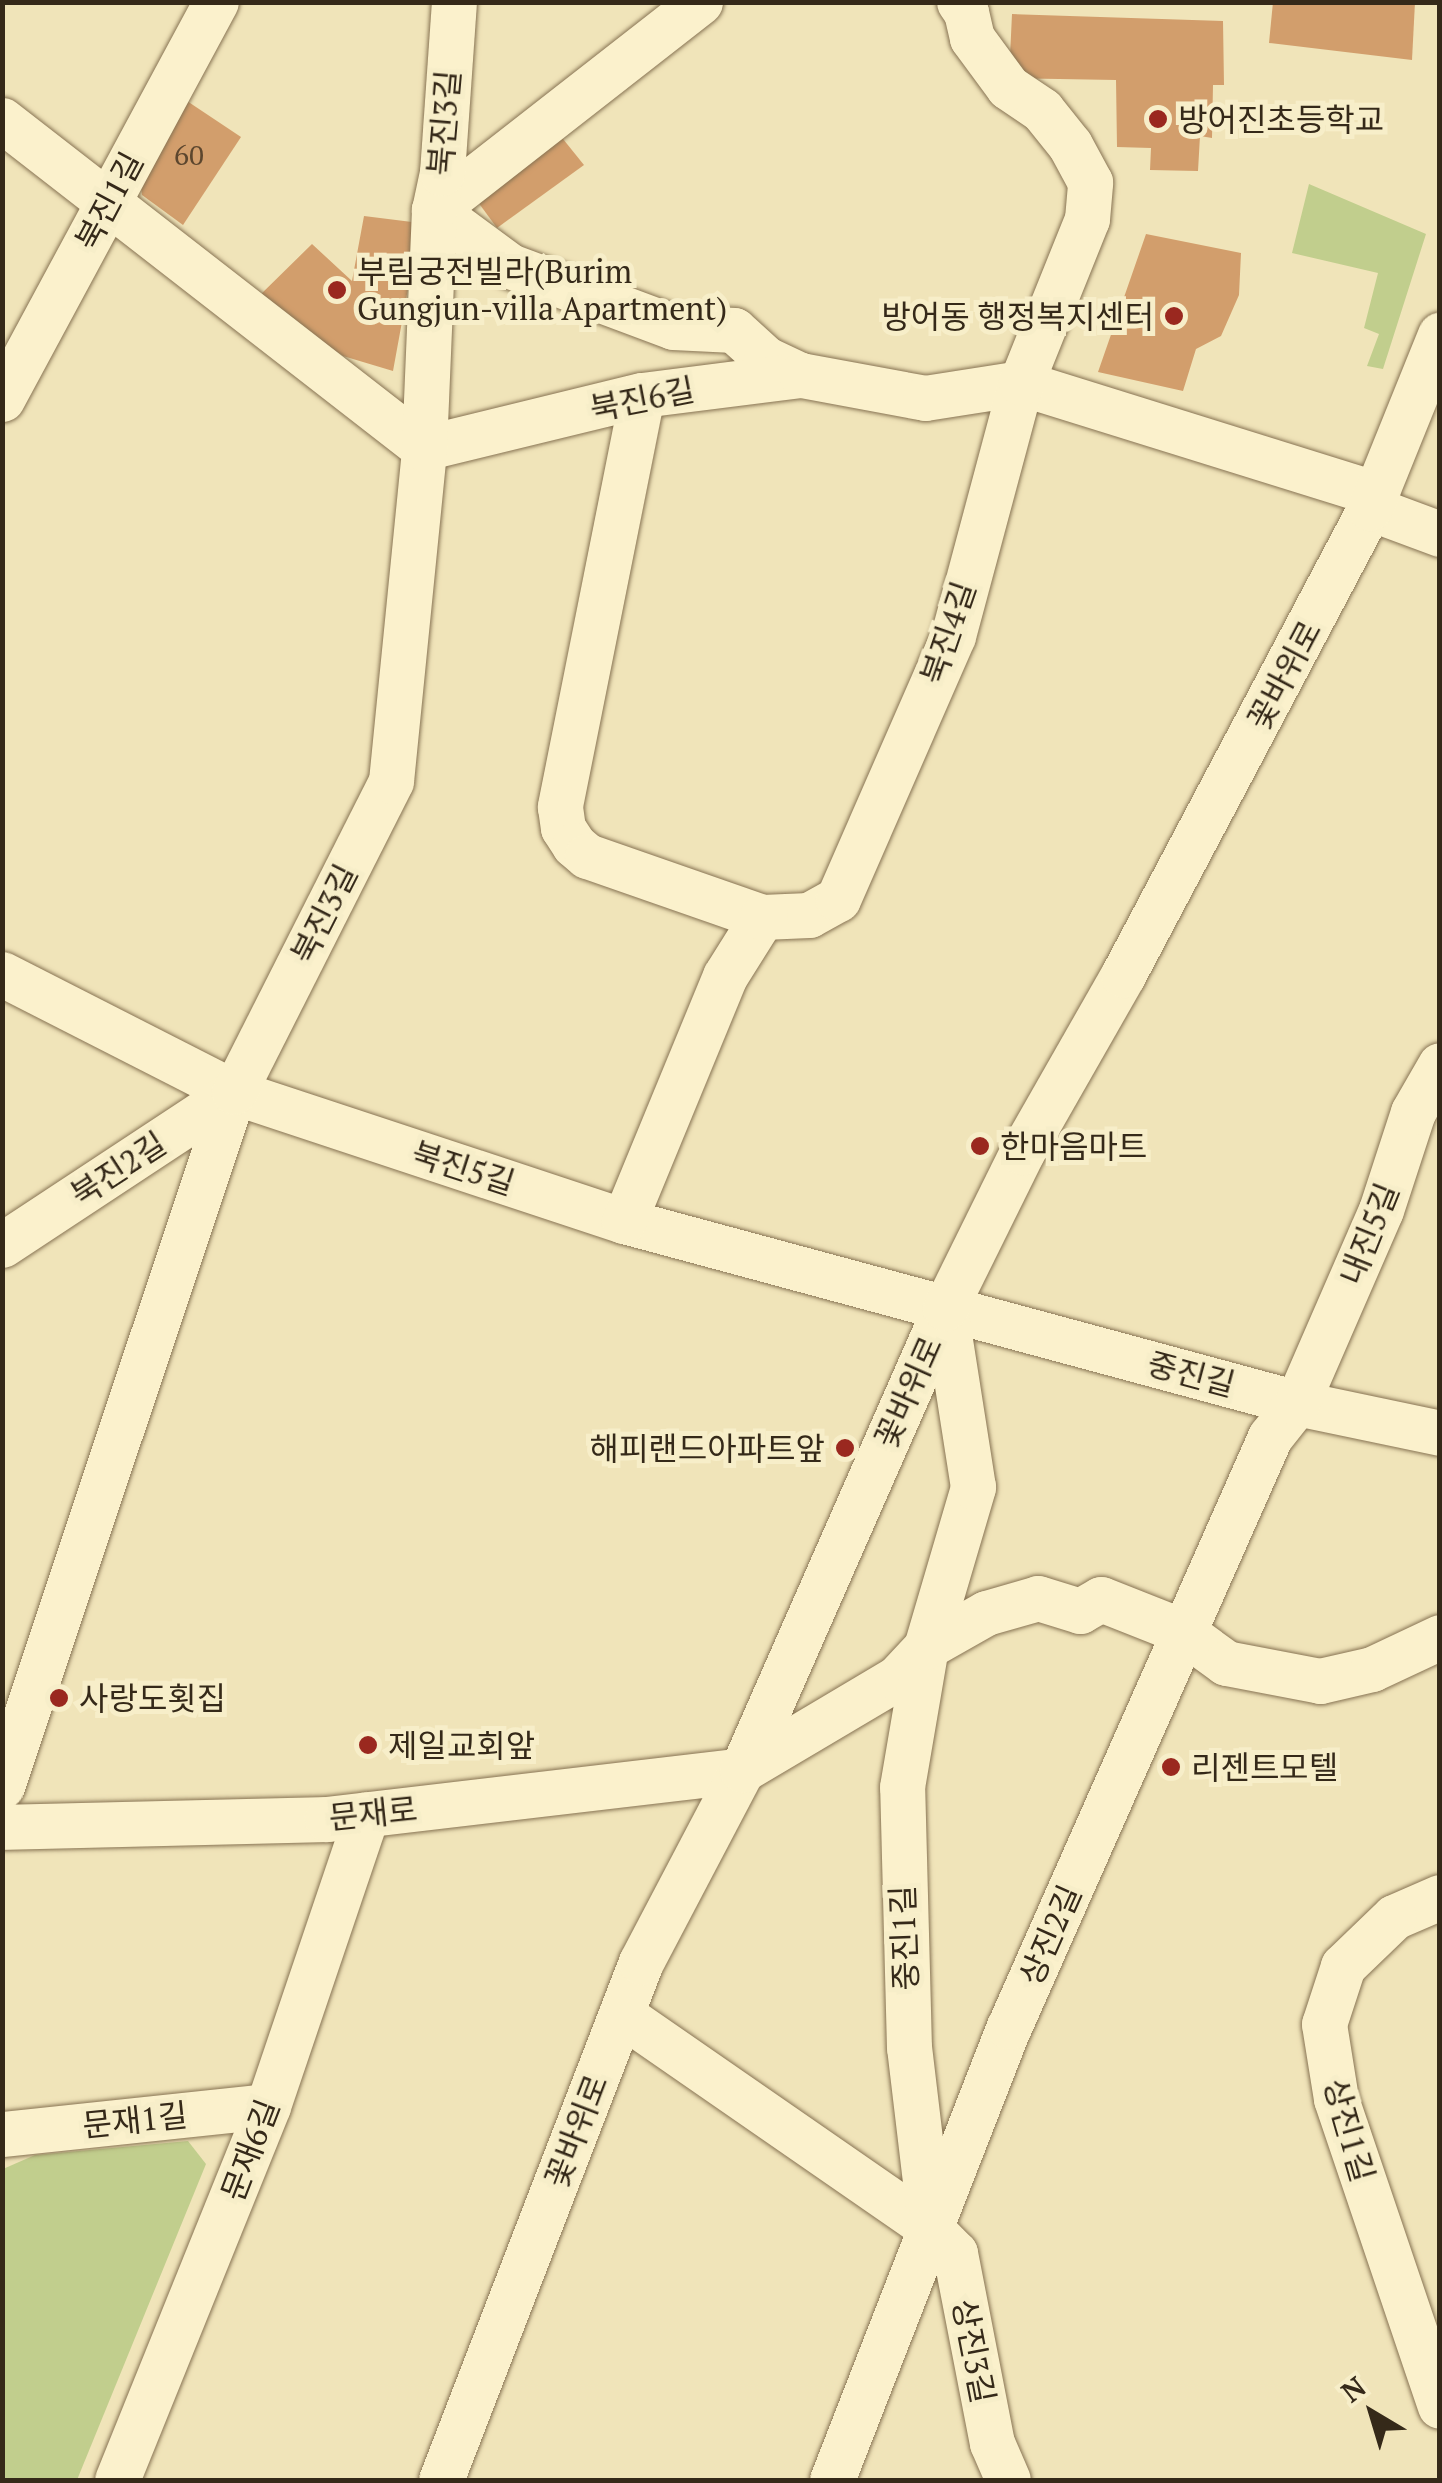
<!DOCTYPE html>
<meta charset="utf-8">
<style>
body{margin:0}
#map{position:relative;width:1442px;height:2483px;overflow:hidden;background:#f0e4b9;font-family:"PT Serif","Noto Sans KR",serif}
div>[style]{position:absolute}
.green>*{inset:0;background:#c1ce8d}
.building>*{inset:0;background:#d29e6c}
.roads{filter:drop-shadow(0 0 2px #877353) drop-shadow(0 0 2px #877353)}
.minor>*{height:45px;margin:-22.5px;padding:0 22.5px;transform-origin:22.5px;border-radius:22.5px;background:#fbf1cc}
.dots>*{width:28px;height:28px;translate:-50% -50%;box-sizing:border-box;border:5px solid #f7eec9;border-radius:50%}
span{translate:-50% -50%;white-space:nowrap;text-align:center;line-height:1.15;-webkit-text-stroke:10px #f7eec9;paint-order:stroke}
.number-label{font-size:28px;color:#5c462e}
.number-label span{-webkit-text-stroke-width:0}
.poi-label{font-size:32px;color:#352919}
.left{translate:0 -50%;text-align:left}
.right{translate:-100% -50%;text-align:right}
.street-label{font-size:32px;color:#352919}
.frame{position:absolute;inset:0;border:5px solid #352919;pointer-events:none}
.north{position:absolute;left:1322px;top:2363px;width:100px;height:100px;-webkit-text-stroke:8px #f7eec9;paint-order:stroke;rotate:322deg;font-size:28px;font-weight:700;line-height:40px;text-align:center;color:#352919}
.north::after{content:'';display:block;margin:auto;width:35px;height:45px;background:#352919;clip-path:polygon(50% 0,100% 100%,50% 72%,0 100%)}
</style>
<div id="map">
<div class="green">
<div style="clip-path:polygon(1309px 184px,1426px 234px,1383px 369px,1367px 366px,1379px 334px,1364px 328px,1378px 273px,1292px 253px)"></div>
<div style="clip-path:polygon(188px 2141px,206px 2164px,77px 2480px,3px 2480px,3px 2169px,35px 2155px)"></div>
</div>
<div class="building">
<div style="clip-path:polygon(1273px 2px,1415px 2px,1412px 60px,1269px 43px)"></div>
<div style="clip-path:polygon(1012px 14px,1223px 21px,1224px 85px,1213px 85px,1212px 138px,1200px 136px,1198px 171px,1150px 170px,1151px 148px,1117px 147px,1116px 80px,1009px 78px)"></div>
<div style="clip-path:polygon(184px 99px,241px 137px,183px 225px,142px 195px,139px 172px)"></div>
<div style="clip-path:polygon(559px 134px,584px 165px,497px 228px,475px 198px)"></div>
<div style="clip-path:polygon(364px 216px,420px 223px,393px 371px,343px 356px,257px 298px,312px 244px,352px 281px)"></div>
<div style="clip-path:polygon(1146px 234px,1241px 253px,1239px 295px,1221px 336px,1196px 349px,1183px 391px,1098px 372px)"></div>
</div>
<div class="roads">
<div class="minor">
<div style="left:700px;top:2px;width:338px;rotate:142deg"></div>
<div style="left:434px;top:210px;width:94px;rotate:36.4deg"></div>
<div style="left:510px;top:266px;width:174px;rotate:20.5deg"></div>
<div style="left:673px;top:327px;width:61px;rotate:2.8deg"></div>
<div style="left:734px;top:330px;width:43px;rotate:42.2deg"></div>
<div style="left:766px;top:359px;width:38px;rotate:25deg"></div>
<div style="left:2px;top:120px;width:534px;rotate:37.86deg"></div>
<div style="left:424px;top:448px;width:224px;rotate:-13.7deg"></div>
<div style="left:642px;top:395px;width:160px;rotate:-7.2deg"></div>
<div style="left:801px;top:375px;width:126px;rotate:10.5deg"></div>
<div style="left:925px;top:398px;width:97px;rotate:-8.9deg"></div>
<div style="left:1021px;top:383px;width:373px;rotate:17.3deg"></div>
<div style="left:642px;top:395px;width:420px;rotate:101.3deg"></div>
<div style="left:560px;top:807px;width:21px;rotate:82deg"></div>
<div style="left:563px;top:828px;width:20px;rotate:57deg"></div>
<div style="left:574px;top:845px;width:17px;rotate:40deg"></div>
<div style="left:587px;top:856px;width:185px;rotate:19.2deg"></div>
<div style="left:2px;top:399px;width:451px;rotate:-61.7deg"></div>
<div style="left:1370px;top:508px;width:75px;rotate:20.4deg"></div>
<div style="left:2px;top:974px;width:260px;rotate:27deg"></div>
<div style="left:234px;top:1092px;width:411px;rotate:18.3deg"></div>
<div style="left:624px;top:1221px;width:697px;rotate:15.13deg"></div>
<div style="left:1297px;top:1403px;width:146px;rotate:11.8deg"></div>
<div style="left:624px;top:1221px;width:265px;rotate:-67.6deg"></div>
<div style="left:725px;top:976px;width:70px;rotate:-57.9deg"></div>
<div style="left:762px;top:917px;width:47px;rotate:-2.4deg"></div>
<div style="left:809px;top:915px;width:33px;rotate:-29deg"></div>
<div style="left:838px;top:899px;width:287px;rotate:-66.4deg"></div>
<div style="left:953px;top:636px;width:262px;rotate:-75deg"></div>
<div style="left:1021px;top:383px;width:177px;rotate:-68.1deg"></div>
<div style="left:1087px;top:219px;width:37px;rotate:-85deg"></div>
<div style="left:1090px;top:182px;width:42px;rotate:-118.4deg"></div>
<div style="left:1070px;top:145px;width:45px;rotate:-128.7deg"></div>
<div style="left:1042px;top:110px;width:41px;rotate:-145.9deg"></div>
<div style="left:1008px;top:87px;width:61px;rotate:-126.3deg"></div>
<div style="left:972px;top:38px;width:27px;rotate:-103deg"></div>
<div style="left:966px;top:12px;width:12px;rotate:-125deg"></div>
<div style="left:2px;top:1245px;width:278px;rotate:-33.4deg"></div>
<div style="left:2px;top:1786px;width:732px;rotate:-71.52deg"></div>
<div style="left:234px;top:1092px;width:348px;rotate:-63.2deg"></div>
<div style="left:391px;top:781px;width:335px;rotate:-84.3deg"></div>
<div style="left:424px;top:448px;width:238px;rotate:-87.6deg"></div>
<div style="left:434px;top:210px;width:38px;rotate:-78deg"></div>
<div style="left:442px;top:173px;width:171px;rotate:-86deg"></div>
<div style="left:2px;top:1827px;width:325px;rotate:-1.4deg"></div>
<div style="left:327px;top:1819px;width:418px;rotate:-6.7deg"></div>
<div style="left:742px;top:1770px;width:180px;rotate:-30.7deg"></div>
<div style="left:897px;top:1678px;width:42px;rotate:-46.9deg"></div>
<div style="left:926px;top:1647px;width:69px;rotate:-29.5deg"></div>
<div style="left:986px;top:1613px;width:54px;rotate:-16.1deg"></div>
<div style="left:1038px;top:1598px;width:44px;rotate:17.2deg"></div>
<div style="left:1080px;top:1611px;width:24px;rotate:-30deg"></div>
<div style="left:1101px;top:1599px;width:87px;rotate:21.6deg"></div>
<div style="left:1182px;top:1631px;width:54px;rotate:36deg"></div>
<div style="left:1226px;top:1663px;width:96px;rotate:10.8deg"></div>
<div style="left:1320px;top:1681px;width:53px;rotate:-13deg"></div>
<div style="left:1372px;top:1669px;width:75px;rotate:-25.2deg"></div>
<div style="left:1440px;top:1897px;width:50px;rotate:156.5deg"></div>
<div style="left:1394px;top:1917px;width:71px;rotate:136.1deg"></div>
<div style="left:1343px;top:1966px;width:61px;rotate:108.1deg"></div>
<div style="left:1324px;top:2024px;width:76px;rotate:80.9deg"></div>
<div style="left:1336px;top:2099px;width:324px;rotate:71.3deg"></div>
<div style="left:621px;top:2014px;width:377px;rotate:34.7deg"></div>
<div style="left:931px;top:2229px;width:34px;rotate:45deg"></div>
<div style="left:955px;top:2253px;width:194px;rotate:79deg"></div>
<div style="left:992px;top:2443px;width:40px;rotate:66.6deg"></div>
<div style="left:2px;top:2134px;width:267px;rotate:-6deg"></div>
<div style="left:930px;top:2223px;width:176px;rotate:-96.8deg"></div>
<div style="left:909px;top:2048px;width:261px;rotate:-91.5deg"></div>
<div style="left:902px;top:1787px;width:142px;rotate:-80.3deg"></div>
<div style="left:926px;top:1647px;width:167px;rotate:-73.6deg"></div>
<div style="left:973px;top:1487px;width:181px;rotate:-98.9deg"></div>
<div style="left:117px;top:2480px;width:403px;rotate:-68deg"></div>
<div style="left:268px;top:2106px;width:308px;rotate:-71.3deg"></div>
<div style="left:441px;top:2480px;width:555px;rotate:-68.89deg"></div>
<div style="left:641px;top:1962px;width:217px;rotate:-62.3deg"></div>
<div style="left:742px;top:1770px;width:505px;rotate:-66.28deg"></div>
<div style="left:945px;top:1308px;width:174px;rotate:-63.7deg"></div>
<div style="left:1022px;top:1152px;width:204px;rotate:-60.3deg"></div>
<div style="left:1123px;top:975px;width:528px;rotate:-62.13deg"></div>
<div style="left:1370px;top:508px;width:187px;rotate:-68deg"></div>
<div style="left:832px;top:2480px;width:486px;rotate:-68.7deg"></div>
<div style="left:1009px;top:2027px;width:645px;rotate:-66.14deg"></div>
<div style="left:1270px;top:1437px;width:43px;rotate:-51.5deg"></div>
<div style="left:1297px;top:1403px;width:210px;rotate:-66.5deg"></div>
<div style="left:1381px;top:1210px;width:103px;rotate:-71.9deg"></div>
<div style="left:1413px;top:1112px;width:54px;rotate:-60.1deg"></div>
</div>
</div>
<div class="dots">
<div style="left:1158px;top:119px;background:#9a281f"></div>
<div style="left:337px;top:290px;background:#9a281f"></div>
<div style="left:1174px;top:316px;background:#9a281f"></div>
<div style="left:980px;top:1146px;background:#9a281f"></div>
<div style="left:845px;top:1448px;background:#9a281f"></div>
<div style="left:59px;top:1698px;background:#9a281f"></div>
<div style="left:368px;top:1745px;background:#9a281f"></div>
<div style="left:1171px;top:1767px;background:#9a281f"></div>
</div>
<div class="number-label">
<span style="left:189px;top:155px">60</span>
</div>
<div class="poi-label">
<span class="left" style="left:1178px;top:119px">방어진초등학교</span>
<span class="left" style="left:357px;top:290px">부림궁전빌라(Burim<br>Gungjun-villa Apartment)</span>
<span class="right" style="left:1154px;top:316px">방어동 행정복지센터</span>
<span class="left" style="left:1000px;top:1146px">한마음마트</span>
<span class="right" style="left:825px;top:1448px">해피랜드아파트앞</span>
<span class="left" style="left:79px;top:1698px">사랑도횟집</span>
<span class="left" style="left:388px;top:1745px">제일교회앞</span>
<span class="left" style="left:1191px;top:1767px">리젠트모텔</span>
</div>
<div class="street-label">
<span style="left:444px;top:123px;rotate:-85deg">북진3길</span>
<span style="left:109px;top:201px;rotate:-62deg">북진1길</span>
<span style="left:642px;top:399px;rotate:-11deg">북진6길</span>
<span style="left:948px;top:633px;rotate:-71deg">북진4길</span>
<span style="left:1284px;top:675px;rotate:-62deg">꽃바위로</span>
<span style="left:324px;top:914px;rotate:-63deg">북진3길</span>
<span style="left:463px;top:1168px;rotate:18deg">북진5길</span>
<span style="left:118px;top:1169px;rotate:-33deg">북진2길</span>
<span style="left:1369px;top:1234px;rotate:-68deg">내진5길</span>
<span style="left:1191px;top:1374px;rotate:15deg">중진길</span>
<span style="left:908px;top:1392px;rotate:-66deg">꽃바위로</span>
<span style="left:373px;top:1813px;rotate:-6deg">문재로</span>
<span style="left:1050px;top:1935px;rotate:-66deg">상진2길</span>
<span style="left:904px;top:1938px;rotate:-92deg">중진1길</span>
<span style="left:135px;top:2120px;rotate:-6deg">문재1길</span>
<span style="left:1349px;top:2130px;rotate:74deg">상진1길</span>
<span style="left:576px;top:2131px;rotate:-69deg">꽃바위로</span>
<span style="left:250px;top:2150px;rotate:-69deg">문재6길</span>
<span style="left:974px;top:2351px;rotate:79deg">상진3길</span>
</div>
<div class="frame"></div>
<div class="north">N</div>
</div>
